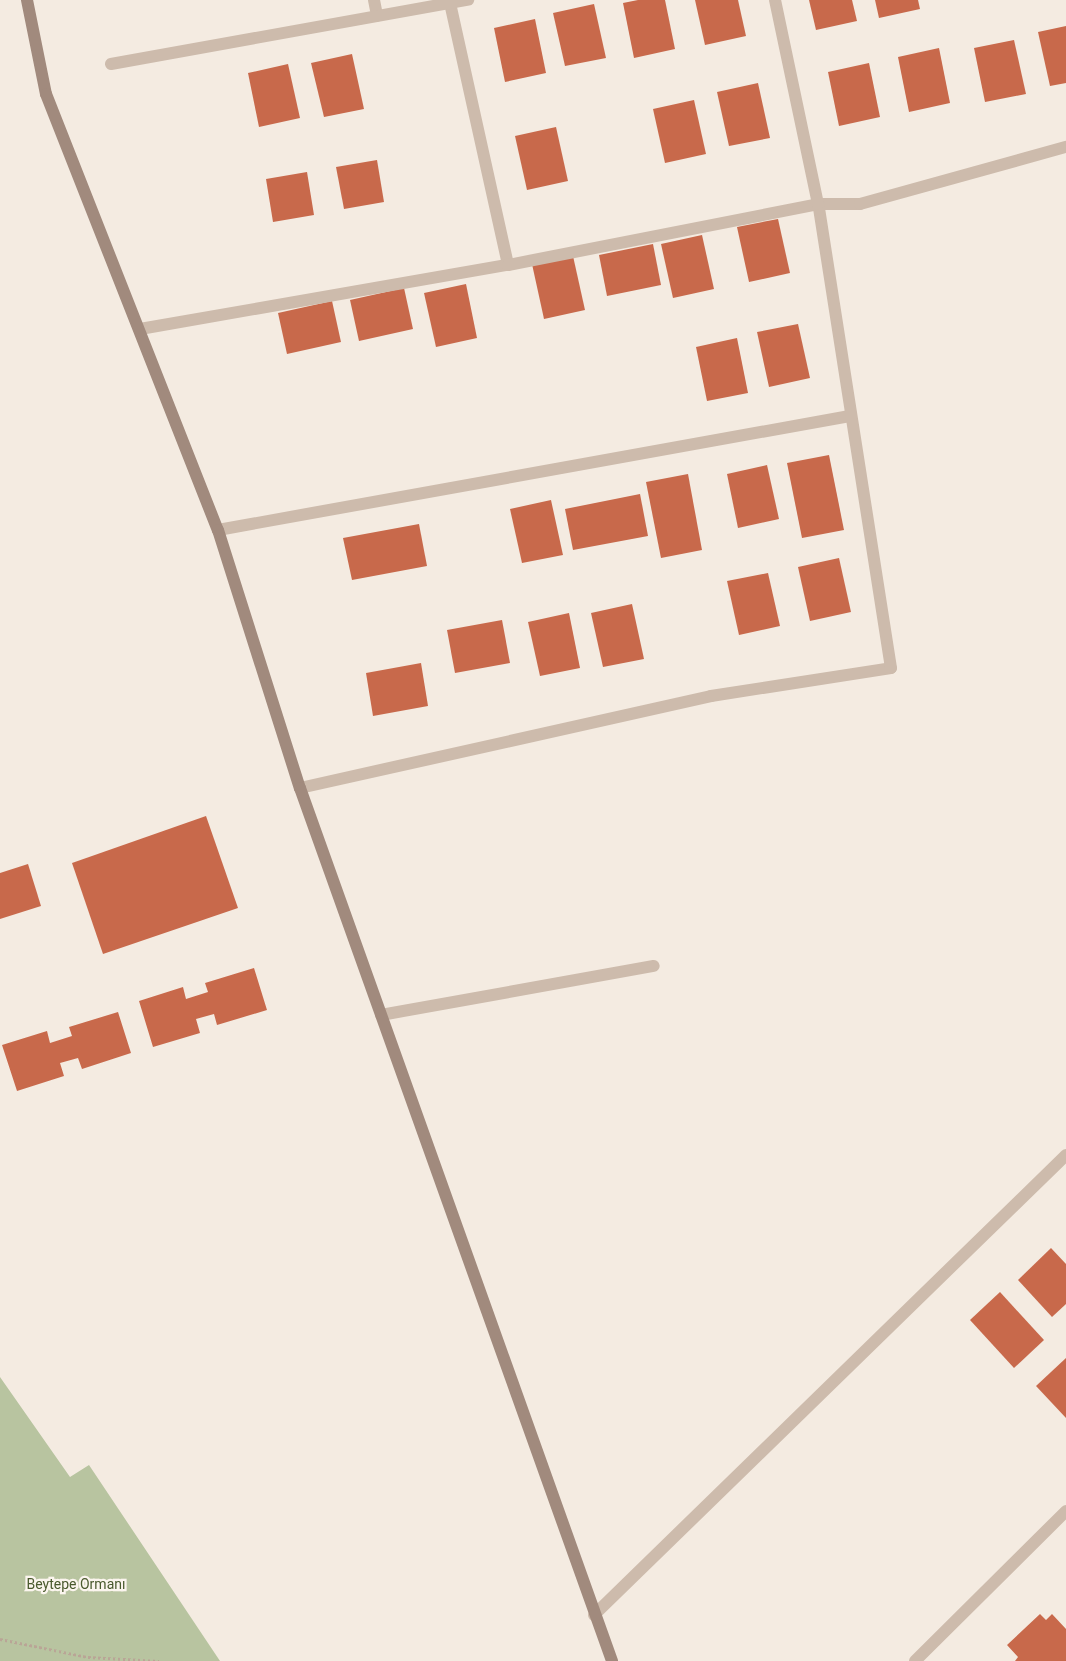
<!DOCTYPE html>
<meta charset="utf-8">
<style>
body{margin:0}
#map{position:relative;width:1066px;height:1661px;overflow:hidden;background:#f4ebe1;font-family:Roboto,sans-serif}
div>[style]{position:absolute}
.green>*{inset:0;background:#b8c4a0}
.building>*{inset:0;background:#c8694b}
.path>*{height:3px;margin-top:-1.5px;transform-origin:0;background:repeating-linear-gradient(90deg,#b9a596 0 2.5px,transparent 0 5px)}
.street>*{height:12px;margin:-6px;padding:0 6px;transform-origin:6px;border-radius:6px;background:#cdbbac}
.secondary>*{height:12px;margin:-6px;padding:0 6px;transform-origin:6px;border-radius:6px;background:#a18a7d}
span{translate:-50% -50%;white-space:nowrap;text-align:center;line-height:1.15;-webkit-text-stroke:4.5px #fbf5ee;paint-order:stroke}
.park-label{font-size:14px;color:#4a5a2e}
</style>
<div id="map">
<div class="green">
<div style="clip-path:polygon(0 1377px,70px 1477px,89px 1465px,220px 1661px,0 1661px)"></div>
</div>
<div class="building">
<div style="clip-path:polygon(638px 0,665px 0,675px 49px,634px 58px,623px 3px)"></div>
<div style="clip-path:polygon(695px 0,738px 0,746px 36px,705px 45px)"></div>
<div style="clip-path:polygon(809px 0,852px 0,857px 21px,816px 30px)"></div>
<div style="clip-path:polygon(875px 0,918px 0,920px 9px,879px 18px)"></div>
<div style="clip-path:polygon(594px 4px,606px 58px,565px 66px,553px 13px)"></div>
<div style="clip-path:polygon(535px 19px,546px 73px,505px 82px,494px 28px)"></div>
<div style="clip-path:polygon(1066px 26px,1066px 83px,1050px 86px,1038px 32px)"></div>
<div style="clip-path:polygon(1014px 40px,1026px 94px,985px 102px,974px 48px)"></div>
<div style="clip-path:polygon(939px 48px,950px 103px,909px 112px,898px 57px)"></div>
<div style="clip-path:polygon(352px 54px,364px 109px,324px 117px,311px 63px)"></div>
<div style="clip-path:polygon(869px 63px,880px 117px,839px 126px,828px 72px)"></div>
<div style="clip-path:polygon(288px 64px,300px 118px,259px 127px,248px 73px)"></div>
<div style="clip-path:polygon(758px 83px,770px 138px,729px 146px,717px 92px)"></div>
<div style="clip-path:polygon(694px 100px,706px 154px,665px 163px,653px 109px)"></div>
<div style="clip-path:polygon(556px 127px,568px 181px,527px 190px,515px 136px)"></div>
<div style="clip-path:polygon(377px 160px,384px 202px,344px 209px,336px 167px)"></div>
<div style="clip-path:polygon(307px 172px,314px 215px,273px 222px,266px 179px)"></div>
<div style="clip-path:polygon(778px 219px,790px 273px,749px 282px,737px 227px)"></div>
<div style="clip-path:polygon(702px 235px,714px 289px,673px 298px,661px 244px)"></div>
<div style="clip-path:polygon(653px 244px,661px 285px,607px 296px,599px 255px)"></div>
<div style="clip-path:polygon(573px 256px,585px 310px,544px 319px,532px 264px)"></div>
<div style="clip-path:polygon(466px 284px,477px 338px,436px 347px,424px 293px)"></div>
<div style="clip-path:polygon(404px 288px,413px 329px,359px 341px,350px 300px)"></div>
<div style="clip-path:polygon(332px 301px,341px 342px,287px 354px,278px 313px)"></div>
<div style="clip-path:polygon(798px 324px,810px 378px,769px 387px,757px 332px)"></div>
<div style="clip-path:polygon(737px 338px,748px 393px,707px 401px,696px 347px)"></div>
<div style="clip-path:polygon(829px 455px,844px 530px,802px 538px,787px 463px)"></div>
<div style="clip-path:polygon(767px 465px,779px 519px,738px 528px,727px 474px)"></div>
<div style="clip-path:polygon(688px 474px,702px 550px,661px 558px,646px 482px)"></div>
<div style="clip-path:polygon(640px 494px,648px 536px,573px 550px,565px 509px)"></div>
<div style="clip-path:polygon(551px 500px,563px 555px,522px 563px,510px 509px)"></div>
<div style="clip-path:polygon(419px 524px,427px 566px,352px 580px,343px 538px)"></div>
<div style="clip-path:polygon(839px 558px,851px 612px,810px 621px,798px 567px)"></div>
<div style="clip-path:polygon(768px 573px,780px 626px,739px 635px,727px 581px)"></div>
<div style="clip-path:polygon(632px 604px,644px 659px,603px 667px,591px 613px)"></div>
<div style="clip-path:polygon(569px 613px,580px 668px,540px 676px,528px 622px)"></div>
<div style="clip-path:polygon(502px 620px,510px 663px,455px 673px,447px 630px)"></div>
<div style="clip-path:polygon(421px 663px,428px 706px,373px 716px,366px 673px)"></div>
<div style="clip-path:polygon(206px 816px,238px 908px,103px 954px,72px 863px)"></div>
<div style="clip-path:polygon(28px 864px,41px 906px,0 919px,0 873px)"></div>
<div style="clip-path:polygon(254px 968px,267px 1010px,217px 1025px,214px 1014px,196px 1019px,200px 1033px,153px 1047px,139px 1001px,183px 987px,186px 999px,208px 992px,205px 983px)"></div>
<div style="clip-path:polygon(118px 1012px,131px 1053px,82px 1069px,78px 1058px,60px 1063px,64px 1076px,17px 1091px,2px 1045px,47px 1031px,50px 1043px,72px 1036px,69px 1027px)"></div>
<div style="clip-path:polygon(1051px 1248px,1066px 1264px,1066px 1304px,1052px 1317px,1018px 1280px)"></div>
<div style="clip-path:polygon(1000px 1292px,1044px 1340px,1014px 1368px,970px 1320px)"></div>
<div style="clip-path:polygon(1066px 1358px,1066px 1418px,1036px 1386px)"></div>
<div style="clip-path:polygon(1040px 1614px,1046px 1620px,1052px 1614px,1066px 1629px,1066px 1661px,1015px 1661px,1018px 1657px,1007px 1645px)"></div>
</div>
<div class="path">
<div style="left:0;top:1639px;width:90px;rotate:11.6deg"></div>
<div style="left:88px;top:1657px;width:71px;rotate:3.2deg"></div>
</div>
<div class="street">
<div style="left:374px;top:0;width:16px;rotate:79deg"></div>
<div style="left:450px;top:3px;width:268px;rotate:77.5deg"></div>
<div style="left:111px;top:64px;width:363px;rotate:-10.2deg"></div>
<div style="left:140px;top:329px;width:374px;rotate:-9.9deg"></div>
<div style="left:508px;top:265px;width:316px;rotate:-11.1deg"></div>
<div style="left:818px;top:204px;width:42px"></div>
<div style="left:860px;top:204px;width:214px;rotate:-15.5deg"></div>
<div style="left:218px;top:530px;width:642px;rotate:-10.23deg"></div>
<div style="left:300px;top:788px;width:421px;rotate:-12.6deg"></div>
<div style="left:711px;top:696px;width:182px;rotate:-8.8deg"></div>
<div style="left:891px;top:668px;width:470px;rotate:-98.9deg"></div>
<div style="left:818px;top:204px;width:208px;rotate:-101.9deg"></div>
<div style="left:381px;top:1015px;width:277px;rotate:-10.2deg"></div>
<div style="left:594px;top:1615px;width:659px;rotate:-44.26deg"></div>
<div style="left:915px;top:1661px;width:213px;rotate:-44.8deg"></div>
</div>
<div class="secondary">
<div style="left:27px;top:0;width:96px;rotate:78.6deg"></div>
<div style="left:46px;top:94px;width:469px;rotate:68.5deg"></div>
<div style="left:218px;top:530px;width:271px;rotate:72.4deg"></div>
<div style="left:300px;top:788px;width:927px;rotate:70.33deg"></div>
</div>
<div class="park-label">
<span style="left:76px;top:1584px">Beytepe Ormanı</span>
</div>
</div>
